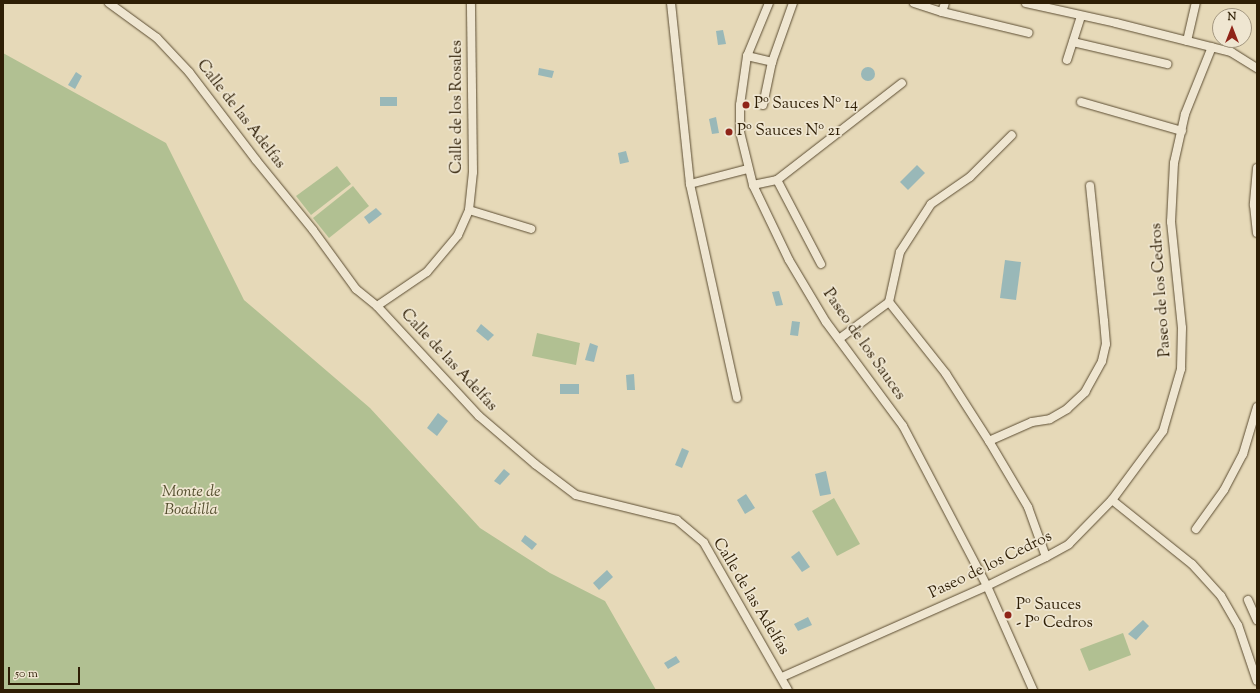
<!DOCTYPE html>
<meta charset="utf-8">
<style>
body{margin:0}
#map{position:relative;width:1260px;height:693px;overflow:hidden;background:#e6d9b8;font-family:"Sorts Mill Goudy",serif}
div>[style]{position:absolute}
.green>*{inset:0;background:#b1c092}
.water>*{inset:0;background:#99b8b8}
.round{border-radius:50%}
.roads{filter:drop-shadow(0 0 1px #5c4d32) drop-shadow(0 0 1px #5c4d32)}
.street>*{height:8px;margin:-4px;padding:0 4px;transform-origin:4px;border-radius:4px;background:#efe6d1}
.dots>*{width:11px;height:11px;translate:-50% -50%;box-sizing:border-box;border:2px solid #efe6d1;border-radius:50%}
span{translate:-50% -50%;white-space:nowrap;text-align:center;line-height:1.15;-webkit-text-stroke:3.5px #efe6d1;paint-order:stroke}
.poi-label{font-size:16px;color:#2e1e05}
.left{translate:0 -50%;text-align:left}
.street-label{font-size:16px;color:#2e1e05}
.park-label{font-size:16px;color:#554f2f;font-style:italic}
.frame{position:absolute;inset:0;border:4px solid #2e1e05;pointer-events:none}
.north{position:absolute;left:1212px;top:8px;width:40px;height:40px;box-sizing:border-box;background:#efe6d1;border:1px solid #a2967f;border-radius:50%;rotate:0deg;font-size:11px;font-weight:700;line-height:16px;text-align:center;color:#2e1e05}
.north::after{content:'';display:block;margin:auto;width:14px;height:18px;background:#8f2418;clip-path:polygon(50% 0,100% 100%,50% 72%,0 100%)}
.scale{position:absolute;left:8px;top:667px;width:72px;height:18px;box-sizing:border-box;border:2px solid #2e1e05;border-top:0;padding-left:5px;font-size:12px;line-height:14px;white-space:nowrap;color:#2e1e05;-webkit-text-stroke:3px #efe6d1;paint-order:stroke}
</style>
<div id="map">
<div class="green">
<div style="clip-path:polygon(3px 53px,166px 143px,244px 300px,370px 408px,480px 528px,550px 573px,605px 601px,656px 690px,3px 690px)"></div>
<div style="clip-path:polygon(337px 166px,351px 184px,311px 215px,296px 196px)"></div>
<div style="clip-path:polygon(353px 186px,369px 206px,329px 238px,313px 218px)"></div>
<div style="clip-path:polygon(537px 333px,580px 343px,576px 365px,532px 356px)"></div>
<div style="clip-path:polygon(834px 498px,860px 544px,837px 556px,812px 511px)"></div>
<div style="clip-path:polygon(1123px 633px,1131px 655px,1089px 671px,1080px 649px)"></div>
</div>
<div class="water">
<div style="clip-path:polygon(723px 30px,726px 44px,718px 45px,716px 31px)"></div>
<div class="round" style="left:861px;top:67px;width:14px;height:14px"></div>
<div style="clip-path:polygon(539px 68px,554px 71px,552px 78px,538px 75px)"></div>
<div style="clip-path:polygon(76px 72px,82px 76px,75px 89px,68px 85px)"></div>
<div style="clip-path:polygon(380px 97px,397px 97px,397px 106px,380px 106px)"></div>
<div style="clip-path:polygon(716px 117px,719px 133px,712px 134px,709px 119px)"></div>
<div style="clip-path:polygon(626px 151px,629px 162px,620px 164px,618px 153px)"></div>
<div style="clip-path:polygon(917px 165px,925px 173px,908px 190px,900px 182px)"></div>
<div style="clip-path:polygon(376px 208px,382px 214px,369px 224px,364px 217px)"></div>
<div style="clip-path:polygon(1005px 260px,1021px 262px,1016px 300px,1000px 298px)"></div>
<div style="clip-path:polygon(779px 291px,783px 305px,776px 306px,772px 292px)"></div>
<div style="clip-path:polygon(792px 321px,800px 322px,798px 336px,790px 335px)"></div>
<div style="clip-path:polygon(481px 324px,494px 335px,488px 341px,476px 331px)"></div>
<div style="clip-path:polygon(590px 343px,598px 346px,594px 362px,585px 360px)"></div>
<div style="clip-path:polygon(634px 374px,635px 390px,627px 390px,626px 375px)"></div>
<div style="clip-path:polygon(560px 384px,579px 384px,579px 394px,560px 394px)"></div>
<div style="clip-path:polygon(438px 413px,448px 421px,437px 436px,427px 428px)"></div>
<div style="clip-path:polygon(682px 448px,689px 451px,682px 468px,675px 465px)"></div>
<div style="clip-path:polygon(504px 469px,510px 474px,500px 485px,494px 481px)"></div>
<div style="clip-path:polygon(826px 471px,831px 494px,820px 496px,815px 474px)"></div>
<div style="clip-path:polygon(746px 494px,755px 508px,745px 514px,737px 500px)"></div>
<div style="clip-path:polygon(525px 535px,537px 544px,532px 550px,521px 541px)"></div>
<div style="clip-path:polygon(799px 551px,810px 567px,802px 572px,791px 557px)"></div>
<div style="clip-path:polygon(607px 570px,613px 577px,599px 590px,593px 583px)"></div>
<div style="clip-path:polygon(808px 617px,812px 625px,798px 631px,794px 624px)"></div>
<div style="clip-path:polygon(1143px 620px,1149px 626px,1136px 640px,1128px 634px)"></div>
<div style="clip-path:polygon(676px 656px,680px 662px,668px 669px,664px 663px)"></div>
</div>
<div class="roads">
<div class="street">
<div style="left:109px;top:3px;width:59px;rotate:36.1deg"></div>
<div style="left:157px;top:38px;width:47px;rotate:46.7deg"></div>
<div style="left:189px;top:72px;width:111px;rotate:52.7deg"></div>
<div style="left:256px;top:160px;width:90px;rotate:50.8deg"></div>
<div style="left:313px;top:230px;width:73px;rotate:53.9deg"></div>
<div style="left:356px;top:289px;width:27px;rotate:39deg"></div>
<div style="left:377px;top:306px;width:150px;rotate:47.2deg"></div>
<div style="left:479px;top:416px;width:74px;rotate:40.6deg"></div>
<div style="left:535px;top:464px;width:51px;rotate:37.1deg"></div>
<div style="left:576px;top:495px;width:104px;rotate:13.9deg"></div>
<div style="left:677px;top:520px;width:35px;rotate:40deg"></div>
<div style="left:704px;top:543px;width:169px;rotate:60.3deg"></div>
<div style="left:671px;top:3px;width:182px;rotate:84deg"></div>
<div style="left:690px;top:184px;width:219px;rotate:77.6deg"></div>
<div style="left:769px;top:3px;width:57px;rotate:112.5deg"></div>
<div style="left:747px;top:56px;width:49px;rotate:98.1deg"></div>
<div style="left:740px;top:105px;width:27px;rotate:90deg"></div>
<div style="left:740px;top:132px;width:55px;rotate:76.2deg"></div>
<div style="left:753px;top:185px;width:83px;rotate:64.4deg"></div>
<div style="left:789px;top:260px;width:72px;rotate:59.2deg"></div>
<div style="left:826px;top:322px;width:129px;rotate:53.5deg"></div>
<div style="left:903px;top:426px;width:181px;rotate:62.3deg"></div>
<div style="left:987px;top:586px;width:114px;rotate:66.1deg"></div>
<div style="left:914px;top:3px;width:29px;rotate:18deg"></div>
<div style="left:942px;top:12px;width:89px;rotate:13.6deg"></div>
<div style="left:1026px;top:3px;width:92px;rotate:12.5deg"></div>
<div style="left:1116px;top:23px;width:119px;rotate:14.2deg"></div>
<div style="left:1231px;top:52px;width:31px;rotate:32deg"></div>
<div style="left:942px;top:12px;width:9px;rotate:-72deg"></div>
<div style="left:1187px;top:41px;width:39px;rotate:-77deg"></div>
<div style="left:1073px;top:42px;width:97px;rotate:13.2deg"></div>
<div style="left:747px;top:56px;width:26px;rotate:13deg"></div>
<div style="left:1067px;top:60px;width:46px;rotate:-72.3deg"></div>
<div style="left:1081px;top:102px;width:105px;rotate:16deg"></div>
<div style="left:763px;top:105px;width:44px;rotate:-78.2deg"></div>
<div style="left:772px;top:62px;width:63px;rotate:-70.4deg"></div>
<div style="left:1257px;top:168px;width:37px;rotate:95deg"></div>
<div style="left:1254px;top:205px;width:28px;rotate:84deg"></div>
<div style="left:690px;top:184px;width:60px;rotate:-14.5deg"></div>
<div style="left:753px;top:185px;width:25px;rotate:-12deg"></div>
<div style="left:469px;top:210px;width:65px;rotate:17deg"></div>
<div style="left:821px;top:264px;width:95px;rotate:-117.6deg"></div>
<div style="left:777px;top:180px;width:158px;rotate:-37.8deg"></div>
<div style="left:889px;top:302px;width:51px;rotate:-77.6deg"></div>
<div style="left:900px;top:252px;width:57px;rotate:-57.1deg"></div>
<div style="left:931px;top:204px;width:47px;rotate:-34.7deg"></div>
<div style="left:970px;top:177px;width:59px;rotate:-45deg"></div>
<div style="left:377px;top:306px;width:60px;rotate:-34.2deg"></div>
<div style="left:427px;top:272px;width:48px;rotate:-50deg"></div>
<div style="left:458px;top:235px;width:27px;rotate:-66deg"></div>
<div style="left:469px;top:210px;width:38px;rotate:-84deg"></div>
<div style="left:473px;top:172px;width:169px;rotate:-90.7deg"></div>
<div style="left:839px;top:339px;width:62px;rotate:-36.5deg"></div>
<div style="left:889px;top:302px;width:92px;rotate:51.6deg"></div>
<div style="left:946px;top:374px;width:80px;rotate:57.3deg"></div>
<div style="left:989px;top:441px;width:77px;rotate:59.4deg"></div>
<div style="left:1028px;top:507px;width:53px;rotate:70.2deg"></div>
<div style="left:989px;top:441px;width:47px;rotate:-23.8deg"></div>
<div style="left:1032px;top:422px;width:18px;rotate:-9deg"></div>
<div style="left:1050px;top:419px;width:20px;rotate:-30deg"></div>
<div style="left:1067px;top:409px;width:25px;rotate:-43deg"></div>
<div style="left:1085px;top:392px;width:35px;rotate:-61deg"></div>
<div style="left:1102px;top:361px;width:17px;rotate:-77deg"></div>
<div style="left:1106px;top:344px;width:23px;rotate:-95deg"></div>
<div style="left:1104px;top:321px;width:136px;rotate:-95.9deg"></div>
<div style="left:1112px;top:500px;width:102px;rotate:38.7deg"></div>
<div style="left:1192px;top:564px;width:43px;rotate:47.8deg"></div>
<div style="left:1221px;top:596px;width:34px;rotate:60deg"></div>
<div style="left:1238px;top:625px;width:59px;rotate:71.3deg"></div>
<div style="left:1196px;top:529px;width:48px;rotate:-54.3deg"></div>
<div style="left:1224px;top:490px;width:41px;rotate:-62.2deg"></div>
<div style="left:1243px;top:454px;width:49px;rotate:-73.4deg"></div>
<div style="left:1248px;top:600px;width:22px;rotate:66deg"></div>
<div style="left:782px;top:677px;width:224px;rotate:-23.9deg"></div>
<div style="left:987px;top:586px;width:66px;rotate:-26.2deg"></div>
<div style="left:1046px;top:557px;width:26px;rotate:-29deg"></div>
<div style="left:1069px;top:544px;width:62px;rotate:-45.7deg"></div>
<div style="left:1112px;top:500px;width:86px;rotate:-53.5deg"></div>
<div style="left:1163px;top:431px;width:65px;rotate:-73.8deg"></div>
<div style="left:1181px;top:369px;width:41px;rotate:-88.6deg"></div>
<div style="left:1182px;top:328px;width:107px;rotate:-95.9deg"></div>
<div style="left:1171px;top:222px;width:59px;rotate:-87.1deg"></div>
<div style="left:1174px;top:163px;width:50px;rotate:-77.3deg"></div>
<div style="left:1185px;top:114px;width:72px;rotate:-68.1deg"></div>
</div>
</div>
<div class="dots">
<div style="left:746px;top:105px;background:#8f2418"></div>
<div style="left:729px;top:132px;background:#8f2418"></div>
<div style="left:1008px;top:615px;background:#8f2418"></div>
</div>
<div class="poi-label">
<span class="left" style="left:754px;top:105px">Pº Sauces Nº 14</span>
<span class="left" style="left:737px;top:132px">Pº Sauces Nº 21</span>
<span class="left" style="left:1016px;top:615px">Pº Sauces<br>- Pº Cedros</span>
</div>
<div class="street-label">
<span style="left:458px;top:107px;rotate:-90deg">Calle de los Rosales</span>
<span style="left:240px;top:115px;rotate:52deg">Calle de las Adelfas</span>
<span style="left:1162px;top:290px;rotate:-94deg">Paseo de los Cedros</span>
<span style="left:863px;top:345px;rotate:55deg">Paseo de los Sauces</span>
<span style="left:448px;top:361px;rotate:47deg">Calle de las Adelfas</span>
<span style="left:991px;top:566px;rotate:-26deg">Paseo de los Cedros</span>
<span style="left:750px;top:597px;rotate:59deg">Calle de las Adelfas</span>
</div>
<div class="park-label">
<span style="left:191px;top:502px">Monte de<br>Boadilla</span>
</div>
<div class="frame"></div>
<div class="north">N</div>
<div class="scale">50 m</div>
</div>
